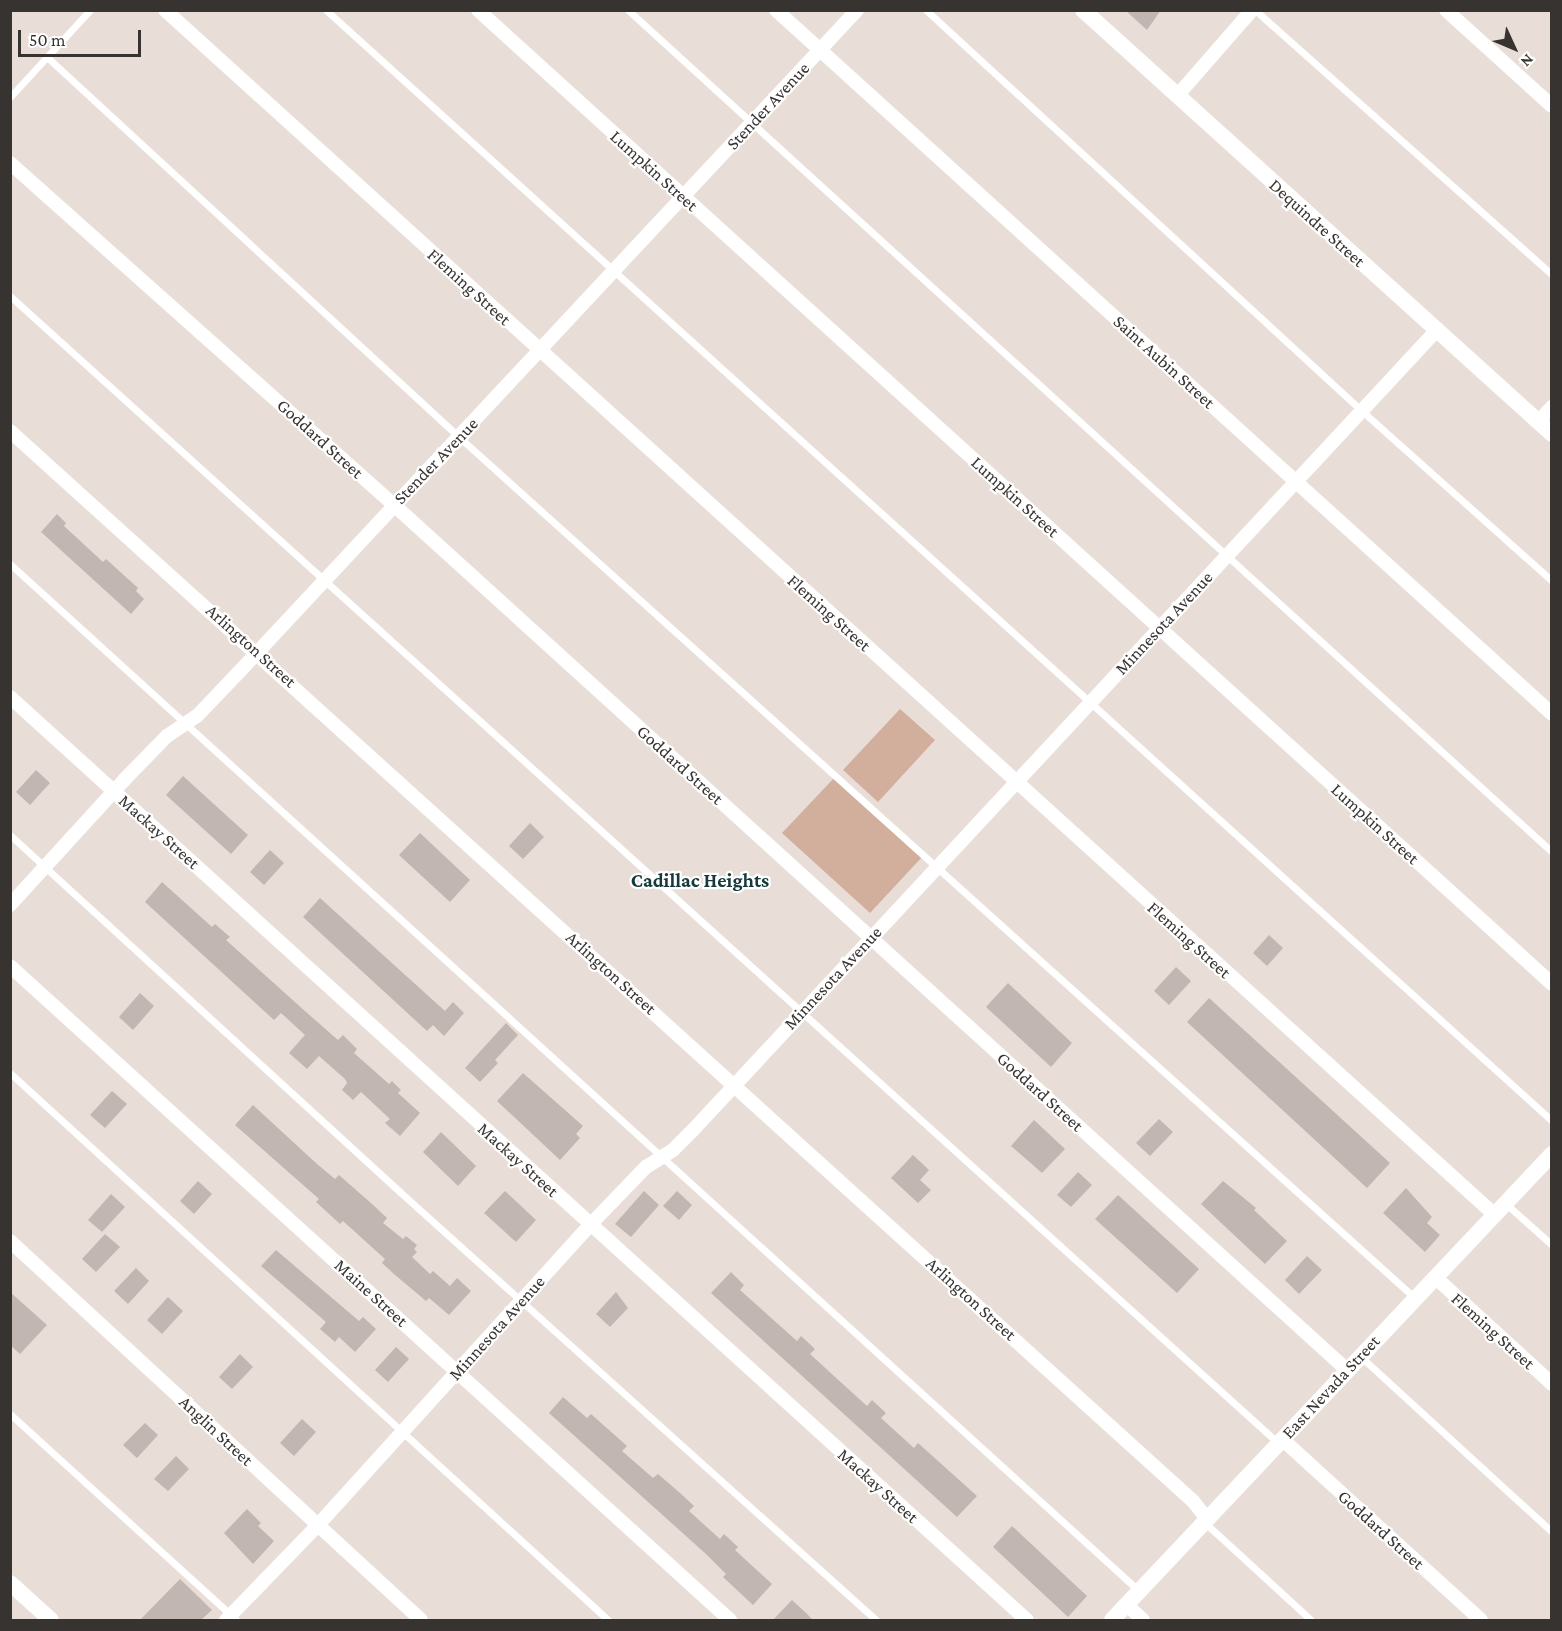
<!DOCTYPE html>
<style>
body{margin:0}
#map{position:relative;width:1562px;height:1631px;overflow:hidden;background:#e8ddd7;font-family:"Crimson Pro",serif}
div>[style]{position:absolute}
.green>*{inset:0;background:#d2af9d}
.building>*{inset:0;background:#c1b6b1}
.service>*{height:7px;margin:-3.5px;padding:0 3.5px;transform-origin:3.5px;border-radius:3.5px;background:#fff}
.minor>*{height:14px;margin:-7px;padding:0 7px;transform-origin:7px;border-radius:7px;background:#fff}
.tertiary>*{height:16px;margin:-8px;padding:0 8px;transform-origin:8px;border-radius:8px;background:#fff}
span{translate:-50% -50%;white-space:nowrap;text-align:center;line-height:1.15;-webkit-text-stroke:4.5px #fff;paint-order:stroke}
.street-label{font-size:18px;color:#373331}
.neighbourhood-label{font-size:20px;color:#16393b;font-weight:700}
.frame{position:absolute;inset:0;border:12px solid #373331;pointer-events:none}
.north{position:absolute;left:1484px;top:18px;width:60px;height:60px;-webkit-text-stroke:4px #fff;paint-order:stroke;rotate:134deg;font-size:16px;font-weight:700;line-height:24px;text-align:center;color:#373331}
.north::after{content:'';display:block;margin:auto;width:21px;height:27px;background:#373331;clip-path:polygon(50% 0,100% 100%,50% 72%,0 100%)}
.scale{position:absolute;left:18px;top:30px;width:123px;height:27px;box-sizing:border-box;border:3px solid #373331;border-top:0;padding-left:8px;font-size:18px;line-height:21px;white-space:nowrap;color:#373331;-webkit-text-stroke:4px #fff;paint-order:stroke}
</style>
<div id="map">
<div class="green">
<div style="clip-path:polygon(900px 709px,935px 740px,878px 802px,843px 770px)"></div>
<div style="clip-path:polygon(835px 777px,923px 856px,870px 913px,782px 833px)"></div>
</div>
<div class="building">
<div style="clip-path:polygon(1125px 10px,1161px 10px,1147px 30px)"></div>
<div style="clip-path:polygon(57px 514px,66px 523px,64px 526px,103px 562px,106px 559px,138px 588px,136px 591px,144px 599px,131px 614px,41px 532px)"></div>
<div style="clip-path:polygon(36px 770px,50px 783px,30px 805px,16px 792px)"></div>
<div style="clip-path:polygon(183px 776px,248px 835px,231px 854px,166px 795px)"></div>
<div style="clip-path:polygon(530px 823px,544px 837px,523px 859px,509px 846px)"></div>
<div style="clip-path:polygon(420px 833px,470px 880px,450px 902px,399px 855px)"></div>
<div style="clip-path:polygon(270px 850px,284px 863px,264px 885px,250px 872px)"></div>
<div style="clip-path:polygon(162px 882px,212px 927px,215px 924px,230px 937px,226px 940px,306px 1012px,338px 1040px,343px 1035px,357px 1049px,354px 1053px,389px 1084px,392px 1081px,401px 1090px,398px 1093px,420px 1113px,400px 1136px,385px 1123px,390px 1119px,361px 1092px,353px 1100px,342px 1090px,347px 1083px,345px 1079px,319px 1056px,307px 1069px,289px 1053px,305px 1035px,281px 1013px,274px 1020px,145px 902px)"></div>
<div style="clip-path:polygon(320px 898px,445px 1011px,453px 1002px,464px 1013px,444px 1036px,433px 1025px,427px 1031px,303px 917px)"></div>
<div style="clip-path:polygon(1269px 935px,1283px 948px,1267px 966px,1253px 953px)"></div>
<div style="clip-path:polygon(1176px 967px,1191px 981px,1169px 1005px,1154px 991px)"></div>
<div style="clip-path:polygon(1008px 983px,1072px 1043px,1051px 1067px,986px 1007px)"></div>
<div style="clip-path:polygon(140px 993px,154px 1006px,133px 1030px,119px 1017px)"></div>
<div style="clip-path:polygon(1209px 998px,1390px 1163px,1367px 1188px,1187px 1022px)"></div>
<div style="clip-path:polygon(506px 1023px,518px 1035px,495px 1060px,498px 1063px,480px 1082px,465px 1068px)"></div>
<div style="clip-path:polygon(523px 1073px,583px 1126px,576px 1134px,580px 1138px,560px 1160px,497px 1101px)"></div>
<div style="clip-path:polygon(112px 1091px,127px 1104px,105px 1128px,90px 1115px)"></div>
<div style="clip-path:polygon(253px 1105px,317px 1164px,335px 1179px,339px 1175px,372px 1204px,387px 1218px,383px 1223px,403px 1239px,406px 1236px,417px 1245px,414px 1249px,417px 1252px,412px 1257px,430px 1274px,433px 1271px,450px 1286px,457px 1278px,471px 1291px,449px 1315px,429px 1298px,426px 1301px,394px 1274px,382px 1263px,385px 1259px,343px 1221px,340px 1224px,316px 1202px,319px 1199px,235px 1125px)"></div>
<div style="clip-path:polygon(1159px 1119px,1173px 1132px,1150px 1156px,1136px 1143px)"></div>
<div style="clip-path:polygon(1034px 1120px,1065px 1149px,1042px 1173px,1011px 1146px)"></div>
<div style="clip-path:polygon(441px 1132px,476px 1166px,458px 1186px,423px 1152px)"></div>
<div style="clip-path:polygon(913px 1155px,929px 1170px,920px 1180px,931px 1190px,918px 1203px,891px 1178px)"></div>
<div style="clip-path:polygon(1078px 1172px,1092px 1185px,1071px 1207px,1057px 1195px)"></div>
<div style="clip-path:polygon(198px 1181px,212px 1194px,194px 1214px,180px 1201px)"></div>
<div style="clip-path:polygon(1223px 1181px,1256px 1208px,1254px 1210px,1287px 1241px,1265px 1264px,1201px 1204px)"></div>
<div style="clip-path:polygon(1406px 1188px,1432px 1217px,1427px 1223px,1440px 1235px,1425px 1252px,1383px 1213px)"></div>
<div style="clip-path:polygon(505px 1191px,536px 1220px,516px 1242px,484px 1213px)"></div>
<div style="clip-path:polygon(644px 1191px,659px 1205px,631px 1237px,615px 1224px)"></div>
<div style="clip-path:polygon(677px 1191px,692px 1205px,679px 1220px,663px 1206px)"></div>
<div style="clip-path:polygon(111px 1194px,125px 1207px,102px 1232px,88px 1220px)"></div>
<div style="clip-path:polygon(1118px 1195px,1199px 1269px,1177px 1293px,1095px 1219px)"></div>
<div style="clip-path:polygon(105px 1234px,120px 1247px,96px 1272px,82px 1259px)"></div>
<div style="clip-path:polygon(276px 1250px,359px 1321px,363px 1317px,376px 1329px,355px 1352px,339px 1337px,335px 1342px,320px 1329px,326px 1322px,261px 1266px)"></div>
<div style="clip-path:polygon(1307px 1256px,1322px 1270px,1299px 1294px,1285px 1280px)"></div>
<div style="clip-path:polygon(136px 1268px,149px 1281px,128px 1304px,114px 1291px)"></div>
<div style="clip-path:polygon(731px 1272px,744px 1285px,740px 1290px,797px 1341px,801px 1336px,815px 1349px,810px 1354px,834px 1376px,867px 1406px,872px 1400px,886px 1413px,881px 1418px,914px 1448px,918px 1443px,977px 1496px,957px 1517px,711px 1293px)"></div>
<div style="clip-path:polygon(10px 1292px,47px 1325px,20px 1354px,10px 1345px)"></div>
<div style="clip-path:polygon(616px 1292px,628px 1308px,610px 1327px,596px 1314px)"></div>
<div style="clip-path:polygon(168px 1297px,183px 1311px,162px 1334px,147px 1320px)"></div>
<div style="clip-path:polygon(396px 1347px,409px 1359px,388px 1382px,375px 1370px)"></div>
<div style="clip-path:polygon(240px 1354px,253px 1367px,232px 1389px,219px 1377px)"></div>
<div style="clip-path:polygon(563px 1397px,587px 1418px,591px 1414px,627px 1446px,622px 1451px,653px 1478px,658px 1474px,680px 1493px,694px 1506px,689px 1511px,720px 1539px,724px 1534px,738px 1547px,735px 1550px,772px 1584px,753px 1605px,723px 1577px,726px 1574px,706px 1554px,549px 1413px)"></div>
<div style="clip-path:polygon(302px 1419px,316px 1432px,294px 1456px,280px 1443px)"></div>
<div style="clip-path:polygon(145px 1423px,158px 1435px,137px 1458px,123px 1445px)"></div>
<div style="clip-path:polygon(176px 1456px,189px 1469px,168px 1491px,154px 1479px)"></div>
<div style="clip-path:polygon(247px 1509px,261px 1523px,258px 1526px,274px 1541px,253px 1564px,224px 1533px)"></div>
<div style="clip-path:polygon(1012px 1526px,1087px 1596px,1068px 1617px,993px 1547px)"></div>
<div style="clip-path:polygon(180px 1579px,212px 1610px,201px 1620px,140px 1620px)"></div>
<div style="clip-path:polygon(792px 1600px,806px 1613px,813px 1620px,773px 1620px)"></div>
</div>
<div class="service">
<div style="left:326px;top:10px;width:1655px;rotate:42.18deg"></div>
<div style="left:628px;top:10px;width:1250px;rotate:42.34deg"></div>
<div style="left:926px;top:10px;width:592px;rotate:42.61deg"></div>
<div style="left:1362px;top:411px;width:255px;rotate:41.8deg"></div>
<div style="left:1255px;top:10px;width:398px;rotate:41.7deg"></div>
<div style="left:47px;top:57px;width:560px;rotate:42.69deg"></div>
<div style="left:459px;top:437px;width:1287px;rotate:42.01deg"></div>
<div style="left:10px;top:97px;width:118px;rotate:-47.4deg"></div>
<div style="left:10px;top:296px;width:1710px;rotate:42.13deg"></div>
<div style="left:10px;top:564px;width:1525px;rotate:42.29deg"></div>
<div style="left:10px;top:835px;width:529px;rotate:42.47deg"></div>
<div style="left:400px;top:1192px;width:640px;rotate:41.96deg"></div>
<div style="left:10px;top:1073px;width:810px;rotate:42.45deg"></div>
<div style="left:1505px;top:1203px;width:63px;rotate:41.8deg"></div>
<div style="left:1360px;top:1356px;width:260px;rotate:42.5deg"></div>
<div style="left:10px;top:1414px;width:306px;rotate:42.3deg"></div>
<div style="left:1204px;top:1522px;width:145px;rotate:42.5deg"></div>
</div>
<div class="minor">
<div style="left:165px;top:10px;width:1795px;rotate:42.18deg"></div>
<div style="left:478px;top:10px;width:1450px;rotate:42.2deg"></div>
<div style="left:776px;top:10px;width:1048px;rotate:42.21deg"></div>
<div style="left:1446px;top:10px;width:143px;rotate:42.2deg"></div>
<div style="left:1177px;top:96px;width:114px;rotate:-48.9deg"></div>
<div style="left:10px;top:163px;width:514px;rotate:41.69deg"></div>
<div style="left:394px;top:505px;width:1287px;rotate:42.23deg"></div>
<div style="left:1538px;top:422px;width:21px;rotate:-47deg"></div>
<div style="left:10px;top:431px;width:1595px;rotate:42.13deg"></div>
<div style="left:1193px;top:1501px;width:23px;rotate:52deg"></div>
<div style="left:10px;top:697px;width:1373px;rotate:42.23deg"></div>
<div style="left:10px;top:905px;width:169px;rotate:-47.6deg"></div>
<div style="left:124px;top:780px;width:62px;rotate:-45.7deg"></div>
<div style="left:167px;top:736px;width:36px;rotate:-34deg"></div>
<div style="left:197px;top:716px;width:62px;rotate:-46.3deg"></div>
<div style="left:240px;top:671px;width:904px;rotate:-46.97deg"></div>
<div style="left:10px;top:966px;width:973px;rotate:42.25deg"></div>
<div style="left:10px;top:1241px;width:559px;rotate:42.68deg"></div>
<div style="left:1435px;top:1277px;width:159px;rotate:42.4deg"></div>
<div style="left:1282px;top:1439px;width:269px;rotate:42.3deg"></div>
<div style="left:1127px;top:1605px;width:22px;rotate:43deg"></div>
<div style="left:226px;top:1620px;width:132px;rotate:-45.9deg"></div>
<div style="left:318px;top:1525px;width:405px;rotate:-47.8deg"></div>
<div style="left:590px;top:1225px;width:81px;rotate:-46deg"></div>
<div style="left:646px;top:1167px;width:32px;rotate:-32deg"></div>
<div style="left:673px;top:1150px;width:28px;rotate:-45deg"></div>
<div style="left:693px;top:1130px;width:1091px;rotate:-47.08deg"></div>
</div>
<div class="tertiary">
<div style="left:1083px;top:10px;width:632px;rotate:42.12deg"></div>
<div style="left:10px;top:1583px;width:55px;rotate:42.1deg"></div>
<div style="left:1112px;top:1620px;width:641px;rotate:-46.64deg"></div>
</div>
<div class="street-label">
<span style="left:768px;top:106px;rotate:-47deg">Stender Avenue</span>
<span style="left:654px;top:171px;rotate:42deg">Lumpkin Street</span>
<span style="left:1317px;top:223px;rotate:42deg">Dequindre Street</span>
<span style="left:469px;top:287px;rotate:42deg">Fleming Street</span>
<span style="left:1164px;top:362px;rotate:42deg">Saint Aubin Street</span>
<span style="left:320px;top:439px;rotate:42deg">Goddard Street</span>
<span style="left:436px;top:461px;rotate:-46deg">Stender Avenue</span>
<span style="left:1015px;top:497px;rotate:42deg">Lumpkin Street</span>
<span style="left:829px;top:613px;rotate:42deg">Fleming Street</span>
<span style="left:1164px;top:623px;rotate:-47deg">Minnesota Avenue</span>
<span style="left:251px;top:646px;rotate:42deg">Arlington Street</span>
<span style="left:680px;top:765px;rotate:42deg">Goddard Street</span>
<span style="left:1375px;top:824px;rotate:42deg">Lumpkin Street</span>
<span style="left:159px;top:832px;rotate:42deg">Mackay Street</span>
<span style="left:1189px;top:940px;rotate:42deg">Fleming Street</span>
<span style="left:611px;top:973px;rotate:42deg">Arlington Street</span>
<span style="left:833px;top:978px;rotate:-47deg">Minnesota Avenue</span>
<span style="left:1040px;top:1092px;rotate:42deg">Goddard Street</span>
<span style="left:518px;top:1160px;rotate:42deg">Mackay Street</span>
<span style="left:371px;top:1293px;rotate:42deg">Maine Street</span>
<span style="left:971px;top:1299px;rotate:42deg">Arlington Street</span>
<span style="left:497px;top:1328px;rotate:-48deg">Minnesota Avenue</span>
<span style="left:1493px;top:1331px;rotate:42deg">Fleming Street</span>
<span style="left:1331px;top:1387px;rotate:-47deg">East Nevada Street</span>
<span style="left:216px;top:1431px;rotate:43deg">Anglin Street</span>
<span style="left:878px;top:1486px;rotate:42deg">Mackay Street</span>
<span style="left:1381px;top:1530px;rotate:42deg">Goddard Street</span>
</div>
<div class="neighbourhood-label">
<span style="left:700px;top:880px">Cadillac Heights</span>
</div>
<div class="frame"></div>
<div class="north">N</div>
<div class="scale">50 m</div>
</div>
